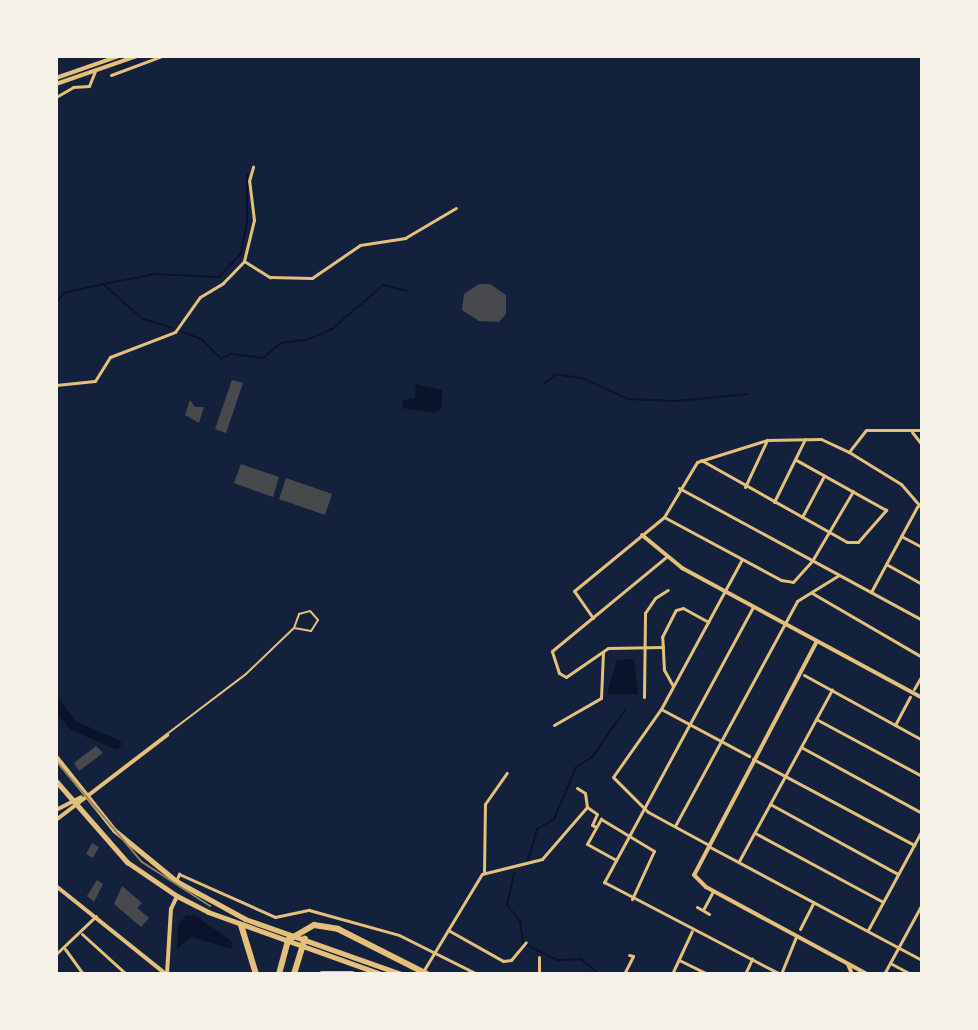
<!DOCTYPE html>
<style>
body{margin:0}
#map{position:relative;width:978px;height:1030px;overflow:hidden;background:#14213d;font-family:Helvetica,sans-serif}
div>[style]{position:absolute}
.water>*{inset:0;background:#0b132b}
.stream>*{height:2px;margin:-1px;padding:0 1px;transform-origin:1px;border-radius:1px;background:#0b132b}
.river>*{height:10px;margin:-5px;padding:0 5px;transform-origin:5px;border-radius:5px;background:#0b132b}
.building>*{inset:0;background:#48494c}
.service>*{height:2px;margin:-1px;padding:0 1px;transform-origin:1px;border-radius:1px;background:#e5c07b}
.minor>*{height:3px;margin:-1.5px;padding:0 1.5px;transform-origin:1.5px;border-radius:1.5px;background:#e5c07b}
.tertiary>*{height:4px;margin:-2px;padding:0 2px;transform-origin:2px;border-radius:2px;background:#e5c07b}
.primary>*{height:5px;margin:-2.5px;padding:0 2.5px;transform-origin:2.5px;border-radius:2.5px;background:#e5c07b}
.motorway>*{height:6px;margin:-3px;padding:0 3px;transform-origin:3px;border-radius:3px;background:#e5c07b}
.tram>*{height:2px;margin:-1px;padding:0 1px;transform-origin:1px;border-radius:1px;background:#918062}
span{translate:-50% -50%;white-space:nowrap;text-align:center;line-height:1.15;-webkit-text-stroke:8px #f6f1e7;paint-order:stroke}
.frame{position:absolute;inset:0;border:58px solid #f6f1e7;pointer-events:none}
</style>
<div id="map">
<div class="water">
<div style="clip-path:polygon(416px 384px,442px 390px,442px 407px,435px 413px,402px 408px,403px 400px,415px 398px)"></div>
<div style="clip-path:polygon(634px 659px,638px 694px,607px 694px,617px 660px)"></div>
<div style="clip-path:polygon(186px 915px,196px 916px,233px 942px,231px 949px,192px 937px,177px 949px,178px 925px)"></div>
</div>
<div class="stream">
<div style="left:103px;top:284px;width:53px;rotate:-10.9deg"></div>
<div style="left:155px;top:274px;width:64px;rotate:2.7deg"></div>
<div style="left:219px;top:277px;width:33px;rotate:-47deg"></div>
<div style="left:241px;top:253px;width:33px;rotate:-79deg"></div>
<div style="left:247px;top:221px;width:47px;rotate:-90deg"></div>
<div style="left:56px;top:303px;width:13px;rotate:-51deg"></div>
<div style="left:64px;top:293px;width:40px;rotate:-13deg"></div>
<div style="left:103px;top:284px;width:53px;rotate:41.2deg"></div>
<div style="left:143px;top:319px;width:31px;rotate:17deg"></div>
<div style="left:183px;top:332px;width:19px;rotate:21deg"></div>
<div style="left:201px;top:339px;width:28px;rotate:45deg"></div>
<div style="left:221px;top:359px;width:11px;rotate:-27deg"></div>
<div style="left:231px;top:354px;width:32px;rotate:7deg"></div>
<div style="left:263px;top:358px;width:23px;rotate:-40deg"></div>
<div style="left:281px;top:343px;width:26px;rotate:-7deg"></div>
<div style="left:307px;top:340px;width:27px;rotate:-24deg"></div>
<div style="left:332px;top:329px;width:67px;rotate:-40.8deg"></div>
<div style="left:383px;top:285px;width:25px;rotate:14deg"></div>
<div style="left:544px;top:384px;width:16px;rotate:-40deg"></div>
<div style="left:556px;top:374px;width:29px;rotate:10deg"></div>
<div style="left:585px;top:379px;width:47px;rotate:24.9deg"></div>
<div style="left:628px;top:399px;width:49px;rotate:2.3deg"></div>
<div style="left:677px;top:401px;width:71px;rotate:-5.6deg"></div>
<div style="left:528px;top:861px;width:33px;rotate:-74deg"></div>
<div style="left:537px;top:829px;width:20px;rotate:-30deg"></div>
<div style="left:554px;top:819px;width:56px;rotate:-67.1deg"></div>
<div style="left:576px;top:767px;width:19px;rotate:-32deg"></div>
<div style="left:592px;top:757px;width:59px;rotate:-54.7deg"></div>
<div style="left:514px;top:873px;width:33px;rotate:102deg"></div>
<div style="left:507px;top:905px;width:21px;rotate:51deg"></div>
<div style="left:520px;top:921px;width:22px;rotate:82deg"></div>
<div style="left:527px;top:945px;width:34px;rotate:27deg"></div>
<div style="left:557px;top:960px;width:24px;rotate:-2deg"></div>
<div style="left:581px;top:959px;width:23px;rotate:40deg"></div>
</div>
<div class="river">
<div style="left:56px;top:704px;width:28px;rotate:51deg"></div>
<div style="left:74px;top:726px;width:46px;rotate:23.2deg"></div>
</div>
<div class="building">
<div style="clip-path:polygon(479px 284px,490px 284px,506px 295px,506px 314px,499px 322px,479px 321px,462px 310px,464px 294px)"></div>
<div style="clip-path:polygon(232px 380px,243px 383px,226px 433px,215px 429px)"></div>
<div style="clip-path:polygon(190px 400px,195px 407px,204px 407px,199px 423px,185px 415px)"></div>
<div style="clip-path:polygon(241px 464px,279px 477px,273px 497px,234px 483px)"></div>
<div style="clip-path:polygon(286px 478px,332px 494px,325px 515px,279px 499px)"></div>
<div style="clip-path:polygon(96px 746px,103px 753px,79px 771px,74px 763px)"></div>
<div style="clip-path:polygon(92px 843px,99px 847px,93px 858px,86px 854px)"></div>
<div style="clip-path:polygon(97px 880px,103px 884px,94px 902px,87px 896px)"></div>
<div style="clip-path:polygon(122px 886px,142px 903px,137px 908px,149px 918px,141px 927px,114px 904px)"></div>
</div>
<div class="service">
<div style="left:167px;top:734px;width:99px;rotate:-37.2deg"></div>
<div style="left:246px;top:674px;width:66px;rotate:-43.8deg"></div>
<div style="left:294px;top:628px;width:15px;rotate:-70deg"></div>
<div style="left:299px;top:614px;width:11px;rotate:-15deg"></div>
<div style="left:310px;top:611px;width:12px;rotate:48deg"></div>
<div style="left:318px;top:620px;width:13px;rotate:122deg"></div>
<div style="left:311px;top:631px;width:17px;rotate:-170deg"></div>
</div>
<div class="minor">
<div style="left:111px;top:75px;width:54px;rotate:-20.4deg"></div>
<div style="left:56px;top:97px;width:20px;rotate:-30deg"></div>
<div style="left:73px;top:87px;width:16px;rotate:-4deg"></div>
<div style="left:89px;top:86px;width:16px;rotate:-68deg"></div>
<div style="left:244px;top:261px;width:42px;rotate:-76.3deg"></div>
<div style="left:254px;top:220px;width:39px;rotate:-97deg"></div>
<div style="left:249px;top:181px;width:15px;rotate:-74deg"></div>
<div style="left:56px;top:385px;width:39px;rotate:-6deg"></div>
<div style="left:95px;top:381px;width:28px;rotate:-58deg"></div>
<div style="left:110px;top:357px;width:70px;rotate:-21deg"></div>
<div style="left:175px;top:332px;width:43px;rotate:-54.5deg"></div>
<div style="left:200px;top:297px;width:27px;rotate:-31deg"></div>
<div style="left:223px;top:283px;width:30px;rotate:-46deg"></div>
<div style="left:244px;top:261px;width:31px;rotate:32deg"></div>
<div style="left:270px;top:277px;width:42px;rotate:1.4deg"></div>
<div style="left:312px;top:278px;width:58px;rotate:-34.5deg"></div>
<div style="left:360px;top:245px;width:46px;rotate:-8.8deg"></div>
<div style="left:405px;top:238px;width:59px;rotate:-30.5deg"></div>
<div style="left:922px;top:430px;width:56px;rotate:180deg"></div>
<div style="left:866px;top:430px;width:28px;rotate:128deg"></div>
<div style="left:849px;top:452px;width:61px;rotate:31.6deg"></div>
<div style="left:901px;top:484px;width:32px;rotate:49deg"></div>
<div style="left:912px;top:432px;width:16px;rotate:52deg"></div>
<div style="left:701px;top:460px;width:167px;rotate:29.3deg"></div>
<div style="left:847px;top:542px;width:11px"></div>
<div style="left:858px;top:542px;width:43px;rotate:-48.8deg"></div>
<div style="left:886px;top:510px;width:103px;rotate:-150.9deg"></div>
<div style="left:745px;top:487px;width:52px;rotate:-64.9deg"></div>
<div style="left:679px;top:488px;width:277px;rotate:28.5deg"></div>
<div style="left:774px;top:502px;width:70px;rotate:-63.8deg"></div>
<div style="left:664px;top:517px;width:133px;rotate:28.3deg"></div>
<div style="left:781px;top:580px;width:12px;rotate:9deg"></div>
<div style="left:793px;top:582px;width:28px;rotate:-48deg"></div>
<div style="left:812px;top:561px;width:81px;rotate:-59.6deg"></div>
<div style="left:802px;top:517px;width:47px;rotate:-61.8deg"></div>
<div style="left:901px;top:536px;width:24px;rotate:28deg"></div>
<div style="left:886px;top:564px;width:41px;rotate:29.1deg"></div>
<div style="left:871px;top:592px;width:97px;rotate:-61.6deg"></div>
<div style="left:812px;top:593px;width:127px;rotate:30.2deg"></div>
<div style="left:753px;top:607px;width:313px;rotate:118.4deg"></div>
<div style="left:604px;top:882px;width:199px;rotate:27.6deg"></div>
<div style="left:593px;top:618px;width:33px;rotate:-125deg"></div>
<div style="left:574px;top:591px;width:117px;rotate:-39.4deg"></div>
<div style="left:664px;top:517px;width:64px;rotate:-59deg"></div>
<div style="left:697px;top:462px;width:73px;rotate:-17.4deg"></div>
<div style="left:767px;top:440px;width:54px;rotate:-1.1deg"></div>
<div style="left:821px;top:439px;width:31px;rotate:25deg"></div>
<div style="left:663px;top:647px;width:55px;rotate:179deg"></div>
<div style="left:608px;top:648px;width:51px;rotate:145.4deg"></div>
<div style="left:566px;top:677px;width:8px;rotate:-150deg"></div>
<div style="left:559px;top:673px;width:23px;rotate:-108deg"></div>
<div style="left:552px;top:651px;width:148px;rotate:-39.5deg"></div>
<div style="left:804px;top:675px;width:135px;rotate:28.8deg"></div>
<div style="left:673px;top:686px;width:18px;rotate:-119deg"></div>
<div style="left:664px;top:670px;width:33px;rotate:-93deg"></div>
<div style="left:662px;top:637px;width:30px;rotate:-63deg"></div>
<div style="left:676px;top:610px;width:7px;rotate:-16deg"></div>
<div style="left:683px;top:608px;width:29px;rotate:29deg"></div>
<div style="left:914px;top:689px;width:16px;rotate:-60deg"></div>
<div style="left:644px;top:697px;width:84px;rotate:-89.3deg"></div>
<div style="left:645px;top:613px;width:18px;rotate:-56deg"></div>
<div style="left:655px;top:598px;width:15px;rotate:-32deg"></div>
<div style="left:661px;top:709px;width:100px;rotate:28.1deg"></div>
<div style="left:816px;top:719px;width:120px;rotate:28.3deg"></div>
<div style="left:554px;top:725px;width:54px;rotate:-29.9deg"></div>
<div style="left:601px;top:698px;width:46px;rotate:-87.5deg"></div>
<div style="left:895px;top:725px;width:32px;rotate:-62deg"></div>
<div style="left:801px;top:747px;width:138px;rotate:28.6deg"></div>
<div style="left:753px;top:759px;width:183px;rotate:28.1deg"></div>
<div style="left:577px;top:788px;width:9px;rotate:32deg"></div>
<div style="left:585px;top:793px;width:14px;rotate:82deg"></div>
<div style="left:770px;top:804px;width:146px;rotate:28.7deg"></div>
<div style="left:675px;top:826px;width:256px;rotate:-61.5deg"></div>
<div style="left:797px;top:601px;width:49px;rotate:-31.8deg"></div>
<div style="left:755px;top:833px;width:145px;rotate:28.3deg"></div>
<div style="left:707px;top:844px;width:67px;rotate:-151.5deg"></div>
<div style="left:648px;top:812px;width:49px;rotate:-135deg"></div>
<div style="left:613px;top:777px;width:83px;rotate:-54.8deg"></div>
<div style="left:661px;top:709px;width:170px;rotate:-61.6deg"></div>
<div style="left:710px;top:847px;width:240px;rotate:28.1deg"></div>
<div style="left:616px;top:860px;width:33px;rotate:-151deg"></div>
<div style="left:587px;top:844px;width:29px;rotate:-61deg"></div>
<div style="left:601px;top:819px;width:62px;rotate:31.1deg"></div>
<div style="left:654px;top:851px;width:53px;rotate:114.6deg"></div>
<div style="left:739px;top:861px;width:195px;rotate:-61.5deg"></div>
<div style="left:484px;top:873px;width:69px;rotate:-89.2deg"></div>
<div style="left:485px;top:804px;width:38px;rotate:-55deg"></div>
<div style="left:176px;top:881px;width:8px;rotate:-67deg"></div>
<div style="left:179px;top:874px;width:105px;rotate:24.1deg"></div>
<div style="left:275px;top:917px;width:35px;rotate:-12deg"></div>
<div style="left:309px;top:910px;width:93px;rotate:15.5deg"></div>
<div style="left:399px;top:935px;width:87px;rotate:26.6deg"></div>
<div style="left:697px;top:907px;width:14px;rotate:30deg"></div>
<div style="left:703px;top:910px;width:21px;rotate:-62deg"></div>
<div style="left:800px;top:929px;width:30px;rotate:-63deg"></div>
<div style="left:448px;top:930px;width:63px;rotate:29.4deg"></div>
<div style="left:503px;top:961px;width:8px;rotate:-7deg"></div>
<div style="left:511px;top:960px;width:23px;rotate:-50deg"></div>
<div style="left:868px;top:930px;width:114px;rotate:-61.6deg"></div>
<div style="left:82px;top:934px;width:59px;rotate:42.3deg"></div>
<div style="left:65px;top:949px;width:31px;rotate:54deg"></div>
<div style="left:56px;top:954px;width:55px;rotate:-43.5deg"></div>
<div style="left:679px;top:960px;width:32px;rotate:26deg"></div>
<div style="left:890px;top:963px;width:24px;rotate:28deg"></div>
<div style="left:424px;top:970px;width:112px;rotate:-58.9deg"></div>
<div style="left:482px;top:874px;width:62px;rotate:-14deg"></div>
<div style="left:542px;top:859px;width:69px;rotate:-49.1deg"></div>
<div style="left:587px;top:807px;width:12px;rotate:35deg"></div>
<div style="left:597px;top:814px;width:12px;rotate:114deg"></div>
<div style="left:592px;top:825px;width:4px;rotate:27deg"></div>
<div style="left:539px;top:974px;width:17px;rotate:-90deg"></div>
<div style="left:624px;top:974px;width:20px;rotate:-63deg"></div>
<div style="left:633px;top:956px;width:4px;rotate:-166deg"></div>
<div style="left:672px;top:974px;width:47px;rotate:-65.1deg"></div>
<div style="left:745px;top:974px;width:17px;rotate:-65deg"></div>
<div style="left:781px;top:974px;width:40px;rotate:-68deg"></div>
<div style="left:884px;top:974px;width:80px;rotate:-61.5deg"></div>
</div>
<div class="tertiary">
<div style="left:56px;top:78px;width:67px;rotate:-19.2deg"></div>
<div style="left:56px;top:84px;width:86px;rotate:-19.1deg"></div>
<div style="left:642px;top:535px;width:52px;rotate:39.5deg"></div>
<div style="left:682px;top:568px;width:273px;rotate:28.4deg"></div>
<div style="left:817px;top:641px;width:264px;rotate:117.7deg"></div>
<div style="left:694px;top:875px;width:17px;rotate:45deg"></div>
<div style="left:706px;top:887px;width:183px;rotate:28.4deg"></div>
<div style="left:56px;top:810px;width:28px;rotate:-27deg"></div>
<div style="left:56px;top:820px;width:140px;rotate:-37.4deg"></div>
<div style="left:56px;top:886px;width:141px;rotate:38.7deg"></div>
<div style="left:848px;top:964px;width:11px;rotate:68deg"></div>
<div style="left:167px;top:974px;width:65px;rotate:-86.5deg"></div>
<div style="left:171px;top:909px;width:14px;rotate:-65deg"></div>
</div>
<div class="primary">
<div style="left:56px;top:757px;width:93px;rotate:51.5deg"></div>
<div style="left:114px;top:830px;width:80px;rotate:39.4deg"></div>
<div style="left:176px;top:881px;width:79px;rotate:28.8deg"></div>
<div style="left:245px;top:919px;width:165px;rotate:19.4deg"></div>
<div style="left:56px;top:781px;width:108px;rotate:48.8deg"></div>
<div style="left:127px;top:862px;width:60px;rotate:34.2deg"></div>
<div style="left:177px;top:896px;width:35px;rotate:27deg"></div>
<div style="left:208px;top:912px;width:184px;rotate:19.7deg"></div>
</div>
<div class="motorway">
<div style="left:241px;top:925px;width:51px;rotate:73deg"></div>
<div style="left:279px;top:974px;width:35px;rotate:-75deg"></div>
<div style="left:288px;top:940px;width:30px;rotate:-30deg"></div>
<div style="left:314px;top:925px;width:24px;rotate:9deg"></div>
<div style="left:338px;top:929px;width:100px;rotate:26.8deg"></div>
<div style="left:294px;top:974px;width:37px;rotate:-73deg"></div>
<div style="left:322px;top:974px;width:30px"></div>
</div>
<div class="tram">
<div style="left:56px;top:761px;width:133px;rotate:49.6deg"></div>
<div style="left:142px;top:862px;width:81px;rotate:32.9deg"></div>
</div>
<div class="frame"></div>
</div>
